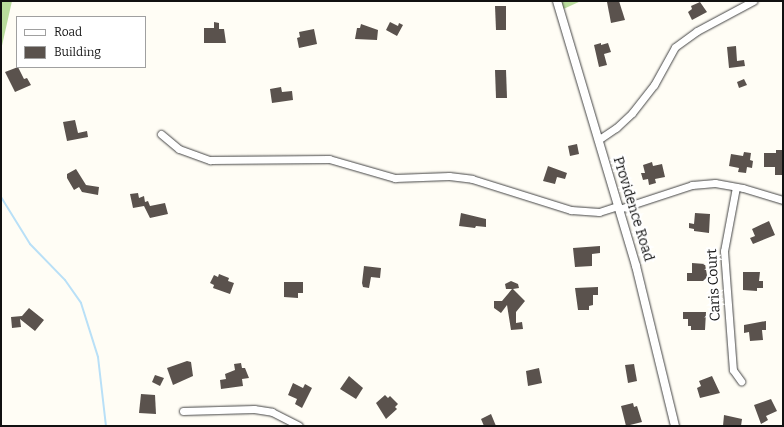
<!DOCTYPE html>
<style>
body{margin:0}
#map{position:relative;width:784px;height:427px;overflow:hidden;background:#fffdf5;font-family:Bitter,serif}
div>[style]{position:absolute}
.forest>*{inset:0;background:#b9dc9c}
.stream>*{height:2px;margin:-1px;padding:0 1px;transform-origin:1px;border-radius:1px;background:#b9e0f7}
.building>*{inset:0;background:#5a524d}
.roads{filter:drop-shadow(0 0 1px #444) drop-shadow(0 0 1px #444)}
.minor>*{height:7px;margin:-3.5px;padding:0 3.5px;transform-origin:3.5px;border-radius:3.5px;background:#fff}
.tertiary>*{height:8px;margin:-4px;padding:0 4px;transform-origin:4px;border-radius:4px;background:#fff}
span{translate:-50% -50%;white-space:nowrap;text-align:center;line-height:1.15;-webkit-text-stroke:4px #fff;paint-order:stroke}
.street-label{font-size:14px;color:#111}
.frame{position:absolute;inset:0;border:2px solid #111;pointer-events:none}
.legend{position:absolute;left:16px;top:16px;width:130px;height:52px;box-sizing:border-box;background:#fff;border:1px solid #a0a0a0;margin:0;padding:5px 7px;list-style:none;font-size:12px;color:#111}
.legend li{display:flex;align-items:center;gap:8px;height:20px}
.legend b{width:20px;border:1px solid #a0a0a0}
</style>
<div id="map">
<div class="forest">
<div style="clip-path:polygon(1px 1px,12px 1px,1px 50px)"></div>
<div style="clip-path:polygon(557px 1px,581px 1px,559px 11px)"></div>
</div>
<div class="stream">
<div style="left:1px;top:197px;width:55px;rotate:58.3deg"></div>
<div style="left:30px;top:244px;width:50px;rotate:45.8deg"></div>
<div style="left:65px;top:280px;width:28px;rotate:55deg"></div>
<div style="left:81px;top:303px;width:57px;rotate:72.5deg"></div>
<div style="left:98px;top:357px;width:69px;rotate:83.4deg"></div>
</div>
<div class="building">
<div style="clip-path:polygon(615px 1px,619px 1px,625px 20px,611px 23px,607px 2px)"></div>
<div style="clip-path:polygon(700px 2px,707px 12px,692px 20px,688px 12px,692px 9px,691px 6px)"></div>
<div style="clip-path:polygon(495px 6px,506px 6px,506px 30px,496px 30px)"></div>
<div style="clip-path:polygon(214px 22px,219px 23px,219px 29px,224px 29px,226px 43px,204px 43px,204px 28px,214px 28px)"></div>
<div style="clip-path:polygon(390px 22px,398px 26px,399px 23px,403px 25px,397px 36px,386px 30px)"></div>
<div style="clip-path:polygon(361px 24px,378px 30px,377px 40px,355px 39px,357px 28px,360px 28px)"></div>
<div style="clip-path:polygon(314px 29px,317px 44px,299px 48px,297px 38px,300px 37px,299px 32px)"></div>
<div style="clip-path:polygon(601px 43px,601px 45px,608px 43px,611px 52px,604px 54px,607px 65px,599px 67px,594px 45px)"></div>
<div style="clip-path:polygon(736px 46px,737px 61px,744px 60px,745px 66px,729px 68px,727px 47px)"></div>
<div style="clip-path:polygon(18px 67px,24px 79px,27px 78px,31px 85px,15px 92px,5px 72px)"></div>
<div style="clip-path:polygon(495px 70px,506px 70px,507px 98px,496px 98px)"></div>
<div style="clip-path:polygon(744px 79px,747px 85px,739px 88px,737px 82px)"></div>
<div style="clip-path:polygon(281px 87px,282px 92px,292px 91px,293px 100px,272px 103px,270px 89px)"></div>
<div style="clip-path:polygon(75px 120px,78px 133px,87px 131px,88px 137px,67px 141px,63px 122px)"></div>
<div style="clip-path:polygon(577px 144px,579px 154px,570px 156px,568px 146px)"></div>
<div style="clip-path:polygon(776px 150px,782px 150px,782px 175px,775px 175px,775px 167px,764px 167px,764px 153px,776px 153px)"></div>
<div style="clip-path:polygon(744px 152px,751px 153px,750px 160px,753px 161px,752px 168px,747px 167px,746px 173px,738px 172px,739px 168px,729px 166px,731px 154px,743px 156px)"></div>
<div style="clip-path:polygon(652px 162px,653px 166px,662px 164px,665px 177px,655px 179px,656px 183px,649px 185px,648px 179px,643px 180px,641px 173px,645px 173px,643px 165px)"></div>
<div style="clip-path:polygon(548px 166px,567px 173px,565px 179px,557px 177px,555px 184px,543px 181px)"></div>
<div style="clip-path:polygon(76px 169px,86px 185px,99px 187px,98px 195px,82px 192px,79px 187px,74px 190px,67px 178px,67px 174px)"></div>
<div style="clip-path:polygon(138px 193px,139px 198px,144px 196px,145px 202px,148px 201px,150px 206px,165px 203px,168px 214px,150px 218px,144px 206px,133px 208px,130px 194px)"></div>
<div style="clip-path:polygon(461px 213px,486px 219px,486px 227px,476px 226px,475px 228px,459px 226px)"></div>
<div style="clip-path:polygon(695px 213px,710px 214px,709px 233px,694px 231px,694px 229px,689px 228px,689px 223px,694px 224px)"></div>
<div style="clip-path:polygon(769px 221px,775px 235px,753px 244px,750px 238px,755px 236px,752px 229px)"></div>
<div style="clip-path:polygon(600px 246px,600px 253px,592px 254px,592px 266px,575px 267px,573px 248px)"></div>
<div style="clip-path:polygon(692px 263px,705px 264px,708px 281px,687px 281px,687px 273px,692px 273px)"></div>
<div style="clip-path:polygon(364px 266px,381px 268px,380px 278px,371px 277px,369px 288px,363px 287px,362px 283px)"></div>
<div style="clip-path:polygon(743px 272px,760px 272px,759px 281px,763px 281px,763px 288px,757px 288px,757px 291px,743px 290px)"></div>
<div style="clip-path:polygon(219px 274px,229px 278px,228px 281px,234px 283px,230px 294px,213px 288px,214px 285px,210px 283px,214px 275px,218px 277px)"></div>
<div style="clip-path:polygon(511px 281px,518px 284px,519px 288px,513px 289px,525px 301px,516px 312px,516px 323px,522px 322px,523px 329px,511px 330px,507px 305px,501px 313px,494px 308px,494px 301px,502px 301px,512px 289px,506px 289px,505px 284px)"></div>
<div style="clip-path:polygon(284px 282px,303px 282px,303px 293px,298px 293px,298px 298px,284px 297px)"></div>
<div style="clip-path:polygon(598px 287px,598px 295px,593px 295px,593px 305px,589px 306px,589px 310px,578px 310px,575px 288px)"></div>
<div style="clip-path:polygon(29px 308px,44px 320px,35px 331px,20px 319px,21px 327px,12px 328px,11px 317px,22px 316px)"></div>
<div style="clip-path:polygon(683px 312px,706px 312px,705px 330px,691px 330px,691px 326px,688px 326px,688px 319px,683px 319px)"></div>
<div style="clip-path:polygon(766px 321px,766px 330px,762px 330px,763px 340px,750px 341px,749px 332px,744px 333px,744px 325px)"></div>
<div style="clip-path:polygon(187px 361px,191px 362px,193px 376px,173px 385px,167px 368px)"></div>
<div style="clip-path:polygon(241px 363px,242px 368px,245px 368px,249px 378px,242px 379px,243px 386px,221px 389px,220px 380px,226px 379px,225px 374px,235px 370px,234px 364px)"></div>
<div style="clip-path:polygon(634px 364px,637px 381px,628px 383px,625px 365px)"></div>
<div style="clip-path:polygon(539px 368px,542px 383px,528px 386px,526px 371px)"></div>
<div style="clip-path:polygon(155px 375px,164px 378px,160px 386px,152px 382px)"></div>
<div style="clip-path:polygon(349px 376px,363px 388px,356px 399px,340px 389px)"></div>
<div style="clip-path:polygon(712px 376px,720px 393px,700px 398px,697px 388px,701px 386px,699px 381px)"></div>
<div style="clip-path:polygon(293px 383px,303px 388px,305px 384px,312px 388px,302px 408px,295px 404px,297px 399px,288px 395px)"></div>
<div style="clip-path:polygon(141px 394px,155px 395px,156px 414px,139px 413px)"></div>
<div style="clip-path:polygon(385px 395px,388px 398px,390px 396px,398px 404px,395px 407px,397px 409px,386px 419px,376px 403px)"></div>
<div style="clip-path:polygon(771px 399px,777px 411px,766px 416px,768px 420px,761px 424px,754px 405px)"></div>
<div style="clip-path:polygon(633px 403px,634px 407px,637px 406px,642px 422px,626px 426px,621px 406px)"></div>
<div style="clip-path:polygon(491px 414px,496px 426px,484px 426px,481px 419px)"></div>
<div style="clip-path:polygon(724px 415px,742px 419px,741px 426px,723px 426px)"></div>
</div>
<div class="roads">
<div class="minor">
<div style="left:161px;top:134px;width:23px;rotate:40deg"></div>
<div style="left:179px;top:149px;width:33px;rotate:20deg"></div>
<div style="left:210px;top:160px;width:119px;rotate:-0.5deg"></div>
<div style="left:329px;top:159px;width:69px;rotate:16.1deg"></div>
<div style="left:395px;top:178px;width:54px;rotate:-2.1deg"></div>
<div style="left:449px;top:176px;width:23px;rotate:7deg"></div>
<div style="left:472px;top:179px;width:104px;rotate:17.4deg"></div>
<div style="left:571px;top:210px;width:28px;rotate:4deg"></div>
<div style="left:599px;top:212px;width:20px;rotate:-18deg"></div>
<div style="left:598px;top:140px;width:22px;rotate:-34deg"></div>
<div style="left:616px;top:128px;width:22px;rotate:-43deg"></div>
<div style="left:632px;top:113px;width:36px;rotate:-52deg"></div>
<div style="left:654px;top:85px;width:43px;rotate:-61.1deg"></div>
<div style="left:675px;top:47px;width:27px;rotate:-36deg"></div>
<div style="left:697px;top:31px;width:64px;rotate:-28.2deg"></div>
<div style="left:736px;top:187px;width:65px;rotate:100.6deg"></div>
<div style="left:724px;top:251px;width:119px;rotate:85.7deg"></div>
<div style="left:733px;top:370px;width:14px;rotate:54deg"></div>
<div style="left:619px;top:209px;width:77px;rotate:-18.2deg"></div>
<div style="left:692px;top:185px;width:23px;rotate:-5deg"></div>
<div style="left:715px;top:183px;width:28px;rotate:10deg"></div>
<div style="left:743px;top:188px;width:42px;rotate:16.7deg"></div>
<div style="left:183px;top:411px;width:71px;rotate:-1.6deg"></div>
<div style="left:254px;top:409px;width:18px;rotate:9deg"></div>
<div style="left:272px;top:412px;width:30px;rotate:27deg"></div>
</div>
<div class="tertiary">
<div style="left:557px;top:1px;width:277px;rotate:73.4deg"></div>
<div style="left:636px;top:266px;width:165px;rotate:76.3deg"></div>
</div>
</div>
<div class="street-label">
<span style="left:633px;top:209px;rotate:73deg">Providence Road</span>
<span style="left:714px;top:285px;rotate:-93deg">Caris Court</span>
</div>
<div class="frame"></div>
<ul class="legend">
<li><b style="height:5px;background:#fff"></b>Road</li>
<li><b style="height:11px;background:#5a524d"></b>Building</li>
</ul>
</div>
